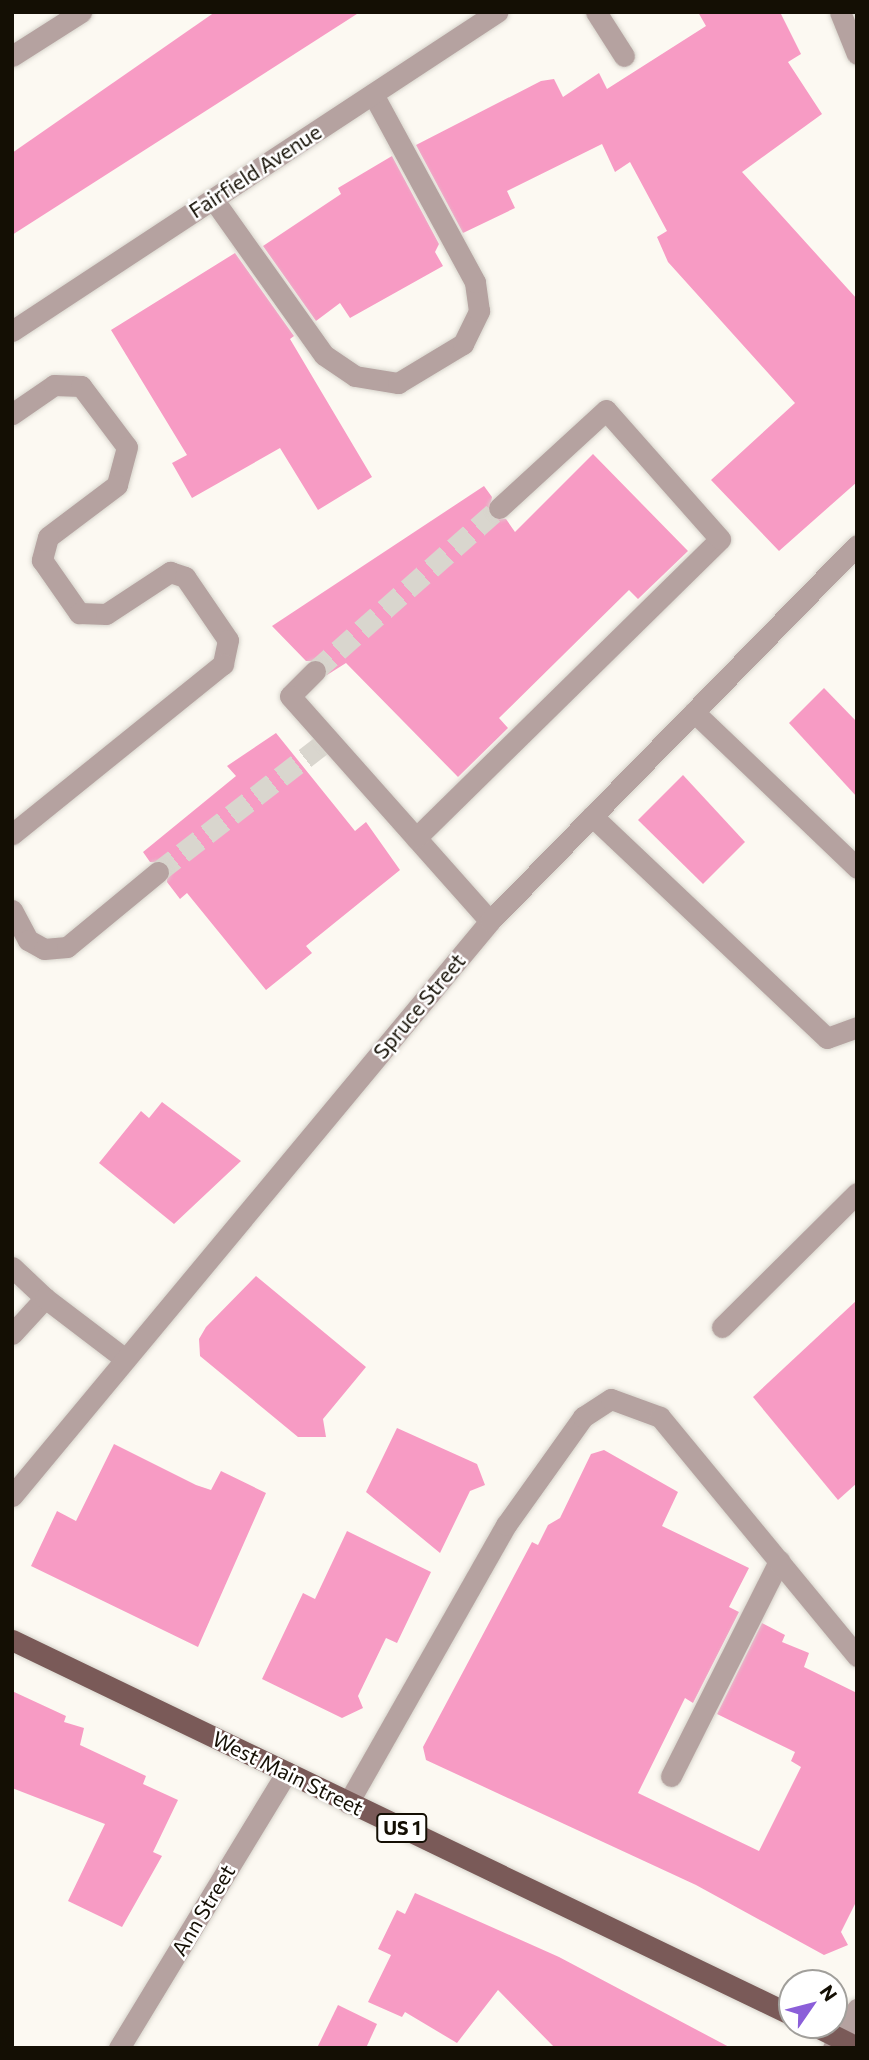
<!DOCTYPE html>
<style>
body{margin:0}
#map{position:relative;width:869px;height:2060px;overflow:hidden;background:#fcf9f2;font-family:Commissioner,sans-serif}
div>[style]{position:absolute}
.building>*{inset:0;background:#f79bc4}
.minor-tunnel>*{height:21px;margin-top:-10.5px;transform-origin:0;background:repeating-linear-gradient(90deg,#d9d6ce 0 21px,transparent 0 31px)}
.roads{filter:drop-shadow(0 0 2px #d7d4cc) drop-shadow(0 0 2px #d7d4cc)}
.minor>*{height:21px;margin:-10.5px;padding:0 10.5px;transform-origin:10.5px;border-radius:10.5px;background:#b5a2a0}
.major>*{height:21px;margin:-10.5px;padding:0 10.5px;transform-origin:10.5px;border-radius:10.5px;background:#7a5a58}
span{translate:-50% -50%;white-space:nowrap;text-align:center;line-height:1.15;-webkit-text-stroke:5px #fff;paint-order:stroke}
.shield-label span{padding:2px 5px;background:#fff;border:2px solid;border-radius:5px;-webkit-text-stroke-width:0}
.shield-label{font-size:19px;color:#140f04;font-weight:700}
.street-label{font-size:21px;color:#140f04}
.frame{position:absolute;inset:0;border:14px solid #140f04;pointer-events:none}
.north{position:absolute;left:778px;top:1969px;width:70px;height:70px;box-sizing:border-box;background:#fff;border:2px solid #a19f9b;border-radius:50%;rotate:55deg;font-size:19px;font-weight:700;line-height:28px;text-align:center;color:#140f04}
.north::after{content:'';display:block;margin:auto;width:24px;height:32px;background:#8b5fd9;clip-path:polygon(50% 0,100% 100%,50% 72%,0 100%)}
</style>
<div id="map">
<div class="building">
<div style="clip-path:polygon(215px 12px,360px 12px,12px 235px,12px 153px)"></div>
<div style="clip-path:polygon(698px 12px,780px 12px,801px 54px,788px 62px,822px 114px,742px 172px,857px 299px,857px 482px,779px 551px,711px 480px,795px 403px,668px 262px,657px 237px,667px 231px,630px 162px,615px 172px,602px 144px,507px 191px,515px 208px,463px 233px,416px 145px,541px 81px,554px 79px,563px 97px,599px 73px,607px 89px,706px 26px)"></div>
<div style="clip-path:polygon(392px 156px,439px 244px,435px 252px,443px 266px,350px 318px,340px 303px,316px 321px,263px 246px,341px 194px,338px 188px)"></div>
<div style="clip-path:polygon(235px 253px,294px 336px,290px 339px,372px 477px,318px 510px,280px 448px,192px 498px,172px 463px,187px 455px,111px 330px)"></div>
<div style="clip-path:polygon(593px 454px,688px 551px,638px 599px,629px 590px,499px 718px,508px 728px,458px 777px,346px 663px,327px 675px,324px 661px,306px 661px,272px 626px,484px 486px,492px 497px,489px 516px,506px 519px,515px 532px)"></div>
<div style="clip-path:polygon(824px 688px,857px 722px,857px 797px,789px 723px)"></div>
<div style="clip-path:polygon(276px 733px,355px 831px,366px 822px,400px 870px,306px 946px,312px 953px,266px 990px,187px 893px,180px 899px,167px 882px,168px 863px,150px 862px,143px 852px,236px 776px,227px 766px)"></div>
<div style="clip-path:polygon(683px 775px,745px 842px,703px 884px,638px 820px)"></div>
<div style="clip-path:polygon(162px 1102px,241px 1161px,174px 1224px,99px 1163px,141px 1111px,149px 1118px)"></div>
<div style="clip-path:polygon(256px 1276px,366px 1367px,323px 1419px,326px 1437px,298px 1437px,200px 1356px,199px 1339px,206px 1327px)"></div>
<div style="clip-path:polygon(857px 1300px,857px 1483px,838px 1500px,753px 1397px)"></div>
<div style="clip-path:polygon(397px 1428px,477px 1464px,485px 1485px,470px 1491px,440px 1553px,366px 1492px)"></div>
<div style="clip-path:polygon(114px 1444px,196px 1485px,211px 1490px,221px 1471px,266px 1493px,198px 1647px,31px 1566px,57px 1511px,76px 1521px)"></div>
<div style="clip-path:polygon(604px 1450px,678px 1492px,662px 1526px,749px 1568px,729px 1607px,739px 1612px,693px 1703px,685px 1698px,638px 1793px,759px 1851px,801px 1767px,791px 1761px,795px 1752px,717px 1714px,762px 1623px,785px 1635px,782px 1642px,809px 1653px,804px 1667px,857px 1693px,857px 1900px,841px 1932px,848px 1945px,824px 1955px,696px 1885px,426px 1760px,423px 1747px,532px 1542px,538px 1545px,548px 1525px,560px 1518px,591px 1454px)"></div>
<div style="clip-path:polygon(347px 1531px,431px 1572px,397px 1643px,386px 1638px,358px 1696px,363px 1708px,342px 1718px,262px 1679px,303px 1593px,315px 1599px)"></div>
<div style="clip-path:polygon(12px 1691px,66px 1716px,64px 1722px,84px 1728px,80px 1745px,146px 1776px,143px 1784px,178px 1800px,153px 1852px,162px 1856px,122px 1927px,68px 1901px,105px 1824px,12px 1788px)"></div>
<div style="clip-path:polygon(415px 1893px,559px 1957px,731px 2048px,555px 2048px,498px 1990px,457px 2043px,405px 2012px,402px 2017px,368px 2002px,391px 1955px,378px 1949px,397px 1910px,405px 1914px)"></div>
<div style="clip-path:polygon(338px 2005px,377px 2024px,366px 2048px,317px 2048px)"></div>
</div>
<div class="minor-tunnel">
<div style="left:315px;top:671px;width:246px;rotate:-41.5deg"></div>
<div style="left:158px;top:872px;width:215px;rotate:-37.8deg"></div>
</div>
<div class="roads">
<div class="minor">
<div style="left:596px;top:12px;width:52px;rotate:57.5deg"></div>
<div style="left:840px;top:12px;width:45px;rotate:68deg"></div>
<div style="left:12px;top:56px;width:82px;rotate:-32.5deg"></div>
<div style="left:213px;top:199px;width:191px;rotate:54.6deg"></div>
<div style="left:324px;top:355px;width:37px;rotate:34deg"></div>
<div style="left:355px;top:376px;width:44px;rotate:9.2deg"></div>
<div style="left:398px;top:383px;width:76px;rotate:-31deg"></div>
<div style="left:463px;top:344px;width:37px;rotate:-64deg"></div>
<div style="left:479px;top:311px;width:29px;rotate:-98deg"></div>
<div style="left:475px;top:282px;width:214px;rotate:-118.5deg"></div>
<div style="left:12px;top:331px;width:581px;rotate:-33.33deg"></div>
<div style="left:12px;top:414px;width:51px;rotate:-34.6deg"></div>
<div style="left:54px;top:385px;width:27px;rotate:2deg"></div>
<div style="left:81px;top:386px;width:76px;rotate:53deg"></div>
<div style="left:127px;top:447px;width:39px;rotate:105deg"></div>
<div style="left:117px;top:485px;width:86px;rotate:143deg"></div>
<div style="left:48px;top:537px;width:24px;rotate:105deg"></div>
<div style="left:42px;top:560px;width:65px;rotate:55.1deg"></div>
<div style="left:79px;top:613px;width:27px;rotate:2deg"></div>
<div style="left:106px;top:614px;width:77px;rotate:-33.3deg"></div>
<div style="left:170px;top:572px;width:16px;rotate:18deg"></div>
<div style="left:185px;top:577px;width:76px;rotate:55.7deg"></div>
<div style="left:228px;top:640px;width:25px;rotate:102deg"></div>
<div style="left:223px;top:664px;width:271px;rotate:141.1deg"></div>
<div style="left:315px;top:671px;width:35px;rotate:135deg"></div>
<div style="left:290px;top:696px;width:301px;rotate:48.4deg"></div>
<div style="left:694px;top:712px;width:226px;rotate:43.7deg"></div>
<div style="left:592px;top:816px;width:323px;rotate:43.4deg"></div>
<div style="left:827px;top:1038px;width:32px;rotate:-20deg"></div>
<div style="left:416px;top:838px;width:426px;rotate:-44.5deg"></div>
<div style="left:720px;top:539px;width:172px;rotate:-131.5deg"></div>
<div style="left:606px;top:410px;width:145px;rotate:137.5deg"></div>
<div style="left:12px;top:910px;width:34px;rotate:62deg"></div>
<div style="left:28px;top:940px;width:18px;rotate:29deg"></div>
<div style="left:44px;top:949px;width:23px;rotate:-5deg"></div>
<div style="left:67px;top:947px;width:118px;rotate:-39.5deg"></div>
<div style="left:12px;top:1267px;width:45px;rotate:43.2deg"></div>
<div style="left:722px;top:1327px;width:190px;rotate:-44.8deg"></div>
<div style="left:12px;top:1334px;width:49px;rotate:-47.5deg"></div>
<div style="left:45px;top:1298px;width:101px;rotate:37.3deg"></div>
<div style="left:12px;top:1496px;width:748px;rotate:-50.26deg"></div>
<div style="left:490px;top:921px;width:525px;rotate:-45.69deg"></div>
<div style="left:671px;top:1776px;width:241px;rotate:-63.3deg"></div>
<div style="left:348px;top:1803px;width:320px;rotate:-60.4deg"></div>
<div style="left:506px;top:1525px;width:133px;rotate:-54.5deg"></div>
<div style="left:583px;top:1417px;width:33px;rotate:-33deg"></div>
<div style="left:611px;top:1399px;width:52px;rotate:20.2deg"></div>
<div style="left:660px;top:1417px;width:310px;rotate:50.5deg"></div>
<div style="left:119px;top:2048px;width:323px;rotate:-58.7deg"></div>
<div style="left:833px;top:2048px;width:46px;rotate:-58.4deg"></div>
</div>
<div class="major">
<div style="left:12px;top:1640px;width:865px;rotate:25.68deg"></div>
<div style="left:813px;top:2025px;width:49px;rotate:26.6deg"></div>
</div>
</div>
<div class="shield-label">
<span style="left:402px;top:1828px">US 1</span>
</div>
<div class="street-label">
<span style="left:255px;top:171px;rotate:-33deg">Fairfield Avenue</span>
<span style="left:419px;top:1006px;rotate:-50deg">Spruce Street</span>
<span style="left:288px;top:1773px;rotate:26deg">West Main Street</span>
<span style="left:203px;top:1910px;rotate:-59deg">Ann Street</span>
</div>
<div class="frame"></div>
<div class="north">N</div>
</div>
